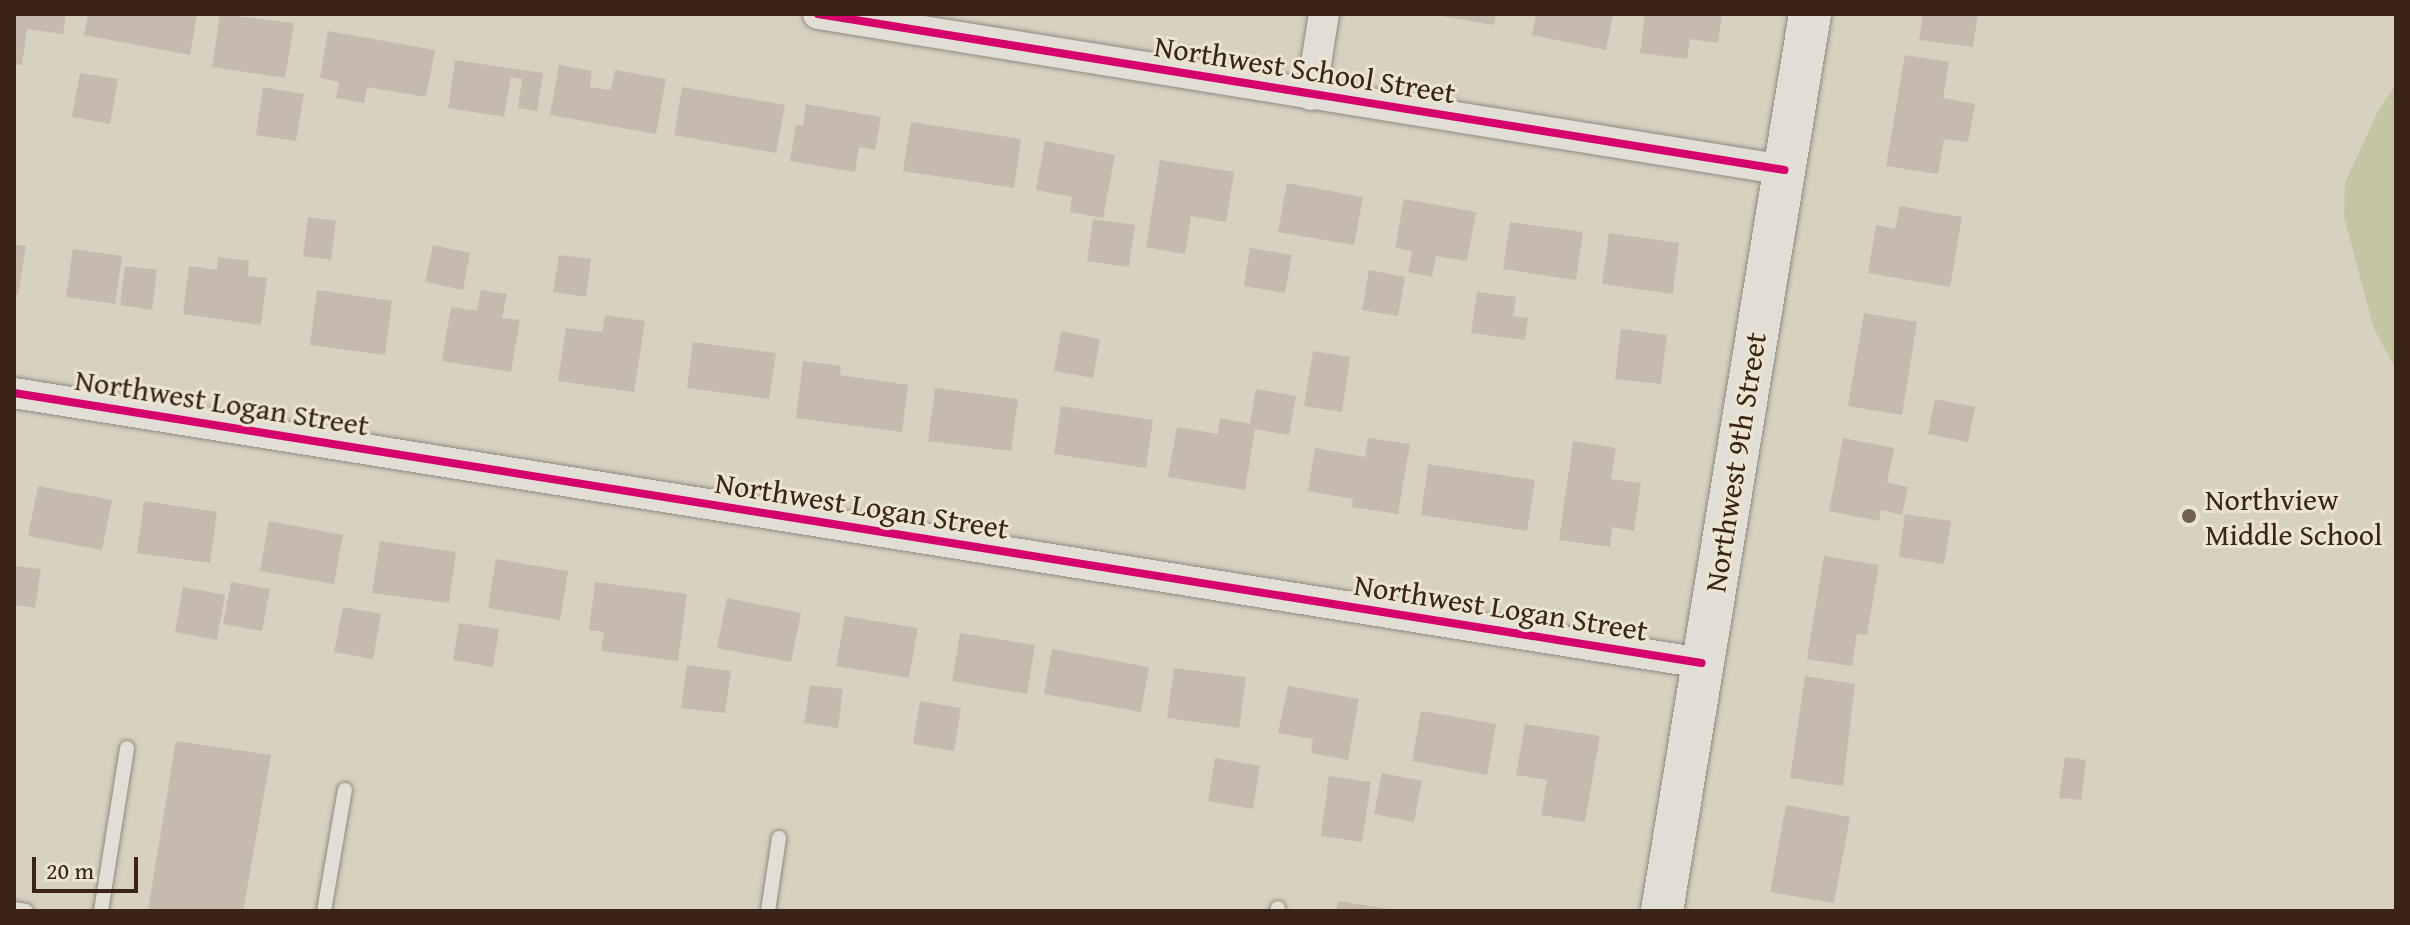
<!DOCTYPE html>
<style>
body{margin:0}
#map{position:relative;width:2410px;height:925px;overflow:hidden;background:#d6d1c0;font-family:"Gentium Book Plus",serif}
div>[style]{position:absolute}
.green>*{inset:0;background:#c4c6a3}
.building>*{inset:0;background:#c6baaf}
.roads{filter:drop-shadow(0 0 2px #908a7f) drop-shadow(0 0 2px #908a7f)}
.lane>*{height:14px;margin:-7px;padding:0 7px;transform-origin:7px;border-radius:7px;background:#e0ded5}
.street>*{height:30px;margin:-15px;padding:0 15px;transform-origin:15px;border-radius:15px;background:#e0ded5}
.secondary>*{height:42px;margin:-21px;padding:0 21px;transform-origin:21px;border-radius:21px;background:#e0ded5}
.cycleway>*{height:8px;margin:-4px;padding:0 4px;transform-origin:4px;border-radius:4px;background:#d6006c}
.dots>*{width:22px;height:22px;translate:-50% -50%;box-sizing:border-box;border:4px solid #eae4d1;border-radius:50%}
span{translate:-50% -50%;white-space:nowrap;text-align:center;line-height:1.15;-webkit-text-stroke:6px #eae4d1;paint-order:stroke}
.street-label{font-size:30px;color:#392417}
.poi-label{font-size:30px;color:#392417}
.left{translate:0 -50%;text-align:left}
.frame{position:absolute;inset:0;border:16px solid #392417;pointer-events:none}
.scale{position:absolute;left:32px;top:857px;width:106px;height:36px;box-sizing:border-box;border:4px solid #392417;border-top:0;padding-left:10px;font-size:24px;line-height:28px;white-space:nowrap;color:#392417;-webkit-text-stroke:6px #eae4d1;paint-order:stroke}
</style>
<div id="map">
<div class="green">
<div style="clip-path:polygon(2396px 84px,2396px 369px,2374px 329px,2344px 217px,2345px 183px,2378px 111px)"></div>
</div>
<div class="building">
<div style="clip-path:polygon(14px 14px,66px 14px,63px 34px,27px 29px,22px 65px,14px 64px)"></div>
<div style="clip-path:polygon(88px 14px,197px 14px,190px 55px,84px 35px)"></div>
<div style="clip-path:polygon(220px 14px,294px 23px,285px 78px,212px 67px)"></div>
<div style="clip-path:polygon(1430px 14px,1496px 14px,1494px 25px)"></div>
<div style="clip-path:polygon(1536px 14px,1613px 14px,1606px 50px,1532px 35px)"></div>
<div style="clip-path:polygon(1645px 14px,1722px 14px,1718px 43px,1690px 39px,1687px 59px,1640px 53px)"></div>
<div style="clip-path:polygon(1923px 14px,1978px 14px,1973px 47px,1919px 40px)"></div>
<div style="clip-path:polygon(328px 31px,435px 50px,426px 97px,367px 87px,364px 103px,336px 98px,339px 82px,320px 78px)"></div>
<div style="clip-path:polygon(1905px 55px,1949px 62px,1943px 98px,1975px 104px,1968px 142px,1944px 139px,1938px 174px,1886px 166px)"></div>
<div style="clip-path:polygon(455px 60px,543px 73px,537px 111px,518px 108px,522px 79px,511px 77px,504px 117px,448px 108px)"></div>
<div style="clip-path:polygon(559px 65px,592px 71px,590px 87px,611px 90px,615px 70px,666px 79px,656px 134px,550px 115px)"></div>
<div style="clip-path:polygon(80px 73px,118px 79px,110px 124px,72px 117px)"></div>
<div style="clip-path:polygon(263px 87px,304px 94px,296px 141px,256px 135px)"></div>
<div style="clip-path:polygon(682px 87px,785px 105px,776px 153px,674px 135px)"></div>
<div style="clip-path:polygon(806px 104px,881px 117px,875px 150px,859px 147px,855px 172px,790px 161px,796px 125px,803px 126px)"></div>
<div style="clip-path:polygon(911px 122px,1021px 139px,1014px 188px,903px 171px)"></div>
<div style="clip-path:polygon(1045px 141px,1115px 155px,1103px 218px,1070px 212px,1072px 197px,1036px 190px)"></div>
<div style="clip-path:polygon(1160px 160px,1234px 172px,1226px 222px,1191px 216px,1185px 254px,1146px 247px)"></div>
<div style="clip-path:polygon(1287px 183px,1363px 197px,1354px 245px,1278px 232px)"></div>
<div style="clip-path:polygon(1404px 199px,1476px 212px,1467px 261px,1436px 256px,1432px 277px,1408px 272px,1412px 251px,1395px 248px)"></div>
<div style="clip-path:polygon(1900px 206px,1962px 217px,1950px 287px,1868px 273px,1876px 225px,1895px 229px)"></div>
<div style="clip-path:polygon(308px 217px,336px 221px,331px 260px,303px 256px)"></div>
<div style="clip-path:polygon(1093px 219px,1135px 225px,1129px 267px,1087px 261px)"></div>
<div style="clip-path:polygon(1510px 222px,1583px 232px,1576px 280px,1503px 269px)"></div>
<div style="clip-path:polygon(1609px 233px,1679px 243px,1673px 294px,1602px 284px)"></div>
<div style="clip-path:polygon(14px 244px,26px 246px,18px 295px,14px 294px)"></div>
<div style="clip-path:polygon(433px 245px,470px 253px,463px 290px,425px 282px)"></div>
<div style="clip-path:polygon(1250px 248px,1292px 255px,1285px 293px,1244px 286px)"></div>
<div style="clip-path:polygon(73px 249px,122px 256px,115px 304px,66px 297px)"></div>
<div style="clip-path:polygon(559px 255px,591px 259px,586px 297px,553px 292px)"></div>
<div style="clip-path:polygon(218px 257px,249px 261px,248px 276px,267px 278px,261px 325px,183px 314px,189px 266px,217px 270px)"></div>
<div style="clip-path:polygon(125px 266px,157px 270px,152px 310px,120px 305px)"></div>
<div style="clip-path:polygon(1369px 270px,1405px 277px,1398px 316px,1362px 310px)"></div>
<div style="clip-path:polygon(317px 290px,392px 301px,385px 355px,310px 345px)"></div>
<div style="clip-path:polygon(481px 290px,507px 294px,502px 318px,520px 320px,511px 372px,442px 361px,451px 307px,477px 311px)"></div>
<div style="clip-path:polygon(1477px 292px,1516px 297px,1513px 316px,1528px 318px,1525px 340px,1471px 333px)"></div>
<div style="clip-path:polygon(1864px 313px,1917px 322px,1902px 415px,1848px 406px)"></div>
<div style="clip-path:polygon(605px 315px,645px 321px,634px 392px,558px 381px,566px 328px,602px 332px)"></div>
<div style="clip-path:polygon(1621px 329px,1667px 335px,1661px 384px,1615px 379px)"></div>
<div style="clip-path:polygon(1061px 331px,1100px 339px,1093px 378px,1054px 371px)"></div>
<div style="clip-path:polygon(693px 342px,776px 353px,769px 399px,687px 388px)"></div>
<div style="clip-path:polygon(1313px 351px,1350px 357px,1342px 412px,1304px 406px)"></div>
<div style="clip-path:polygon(803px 361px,841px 366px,840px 375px,908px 385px,902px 432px,796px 418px)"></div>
<div style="clip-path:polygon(935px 388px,1018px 399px,1011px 451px,928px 441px)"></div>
<div style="clip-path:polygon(1256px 389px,1296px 396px,1289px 435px,1255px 429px,1245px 490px,1168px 477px,1177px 427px,1218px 434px,1220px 418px,1250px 424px)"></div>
<div style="clip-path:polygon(1935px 399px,1975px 407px,1968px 442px,1928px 434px)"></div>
<div style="clip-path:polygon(1061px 406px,1153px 420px,1146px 468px,1054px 454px)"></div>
<div style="clip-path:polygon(1368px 438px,1410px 444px,1398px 514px,1352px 507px,1353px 499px,1308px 491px,1315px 448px,1365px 457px)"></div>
<div style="clip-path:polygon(1843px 438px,1894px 448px,1887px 482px,1908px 487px,1902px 515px,1881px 510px,1879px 521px,1829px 511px)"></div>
<div style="clip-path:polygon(1573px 441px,1616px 448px,1611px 479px,1641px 483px,1634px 531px,1612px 527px,1610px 547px,1559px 540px)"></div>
<div style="clip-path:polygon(1428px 464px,1535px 480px,1527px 531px,1421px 515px)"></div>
<div style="clip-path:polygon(38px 486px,112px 500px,102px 550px,28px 536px)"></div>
<div style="clip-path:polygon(144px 501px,217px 512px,210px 563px,137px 553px)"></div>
<div style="clip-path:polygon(1905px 514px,1951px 521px,1944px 564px,1899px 557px)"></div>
<div style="clip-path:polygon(269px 521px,343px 535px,334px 584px,260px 571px)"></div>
<div style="clip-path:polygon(380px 541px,456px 552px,449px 603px,372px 593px)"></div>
<div style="clip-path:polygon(1824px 556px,1879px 565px,1867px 635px,1857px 634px,1852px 666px,1807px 659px)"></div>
<div style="clip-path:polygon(496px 559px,568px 571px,560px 620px,488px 608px)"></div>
<div style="clip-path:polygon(14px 566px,41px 569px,35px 608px,14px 605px)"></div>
<div style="clip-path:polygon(231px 582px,270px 589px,262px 631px,223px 624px)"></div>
<div style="clip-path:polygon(595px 582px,687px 594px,678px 661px,601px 651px,604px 632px,589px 630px)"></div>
<div style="clip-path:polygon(183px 587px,225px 595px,217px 640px,175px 632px)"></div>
<div style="clip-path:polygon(727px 598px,801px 613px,791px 662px,717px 648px)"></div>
<div style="clip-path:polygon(343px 607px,381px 614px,373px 659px,334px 652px)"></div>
<div style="clip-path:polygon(845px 616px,918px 628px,909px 678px,836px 666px)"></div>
<div style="clip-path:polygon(459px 623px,499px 629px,493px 667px,453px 660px)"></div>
<div style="clip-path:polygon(960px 633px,1035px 645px,1027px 694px,952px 681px)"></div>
<div style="clip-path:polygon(1052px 649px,1149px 667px,1141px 712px,1044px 694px)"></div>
<div style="clip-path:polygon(687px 665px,731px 671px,725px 713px,681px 708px)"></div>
<div style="clip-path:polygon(1174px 668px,1246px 677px,1239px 728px,1167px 718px)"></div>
<div style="clip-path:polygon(1805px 676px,1855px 684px,1843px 786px,1790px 778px)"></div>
<div style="clip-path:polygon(810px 685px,843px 689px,838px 728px,804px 723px)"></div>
<div style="clip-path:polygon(1288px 686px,1359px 699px,1348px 760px,1311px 753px,1313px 739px,1278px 733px)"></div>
<div style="clip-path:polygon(920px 701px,961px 708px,954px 751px,913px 744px)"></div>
<div style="clip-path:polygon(1421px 711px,1496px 724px,1487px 775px,1412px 761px)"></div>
<div style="clip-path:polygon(1525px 724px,1600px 736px,1585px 822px,1541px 815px,1547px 780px,1516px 775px)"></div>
<div style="clip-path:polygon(176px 741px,271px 755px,243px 911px,148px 910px)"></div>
<div style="clip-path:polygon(2065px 757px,2086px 760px,2081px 800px,2059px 798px)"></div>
<div style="clip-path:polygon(1215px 758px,1260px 766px,1253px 809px,1208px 801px)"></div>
<div style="clip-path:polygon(1382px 773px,1422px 781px,1414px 822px,1374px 814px)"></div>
<div style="clip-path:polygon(1329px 776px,1371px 782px,1362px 842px,1321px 836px)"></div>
<div style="clip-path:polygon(1786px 805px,1850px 817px,1834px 903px,1770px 892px)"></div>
<div style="clip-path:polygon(1338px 901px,1389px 909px,1389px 911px,1336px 911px)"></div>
</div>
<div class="roads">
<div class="lane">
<div style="left:14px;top:909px;width:12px;rotate:9deg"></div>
<div style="left:101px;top:911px;width:165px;rotate:-80.9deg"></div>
<div style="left:324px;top:911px;width:123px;rotate:-80.2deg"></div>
<div style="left:768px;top:911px;width:74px;rotate:-81.4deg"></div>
<div style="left:1277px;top:911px;width:3px;rotate:-72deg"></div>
</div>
<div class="street">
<div style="left:818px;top:14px;width:979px;rotate:9.17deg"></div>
<div style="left:1311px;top:95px;width:82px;rotate:-80.9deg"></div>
<div style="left:14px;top:393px;width:1709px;rotate:9.09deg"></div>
</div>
<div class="secondary">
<div style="left:1662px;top:911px;width:909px;rotate:-80.63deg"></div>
</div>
</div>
<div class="cycleway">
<div style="left:818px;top:14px;width:979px;rotate:9.17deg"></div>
<div style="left:14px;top:393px;width:1709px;rotate:9.09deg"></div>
</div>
<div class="dots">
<div style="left:2189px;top:516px;background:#706152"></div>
</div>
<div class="street-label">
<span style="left:1305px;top:69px;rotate:9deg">Northwest School Street</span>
<span style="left:222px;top:402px;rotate:9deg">Northwest Logan Street</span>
<span style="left:1735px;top:462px;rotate:-81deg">Northwest 9th Street</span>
<span style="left:862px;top:505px;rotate:9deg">Northwest Logan Street</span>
<span style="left:1501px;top:607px;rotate:9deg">Northwest Logan Street</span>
</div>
<div class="poi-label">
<span class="left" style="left:2205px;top:516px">Northview<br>Middle School</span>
</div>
<div class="frame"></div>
<div class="scale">20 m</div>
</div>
